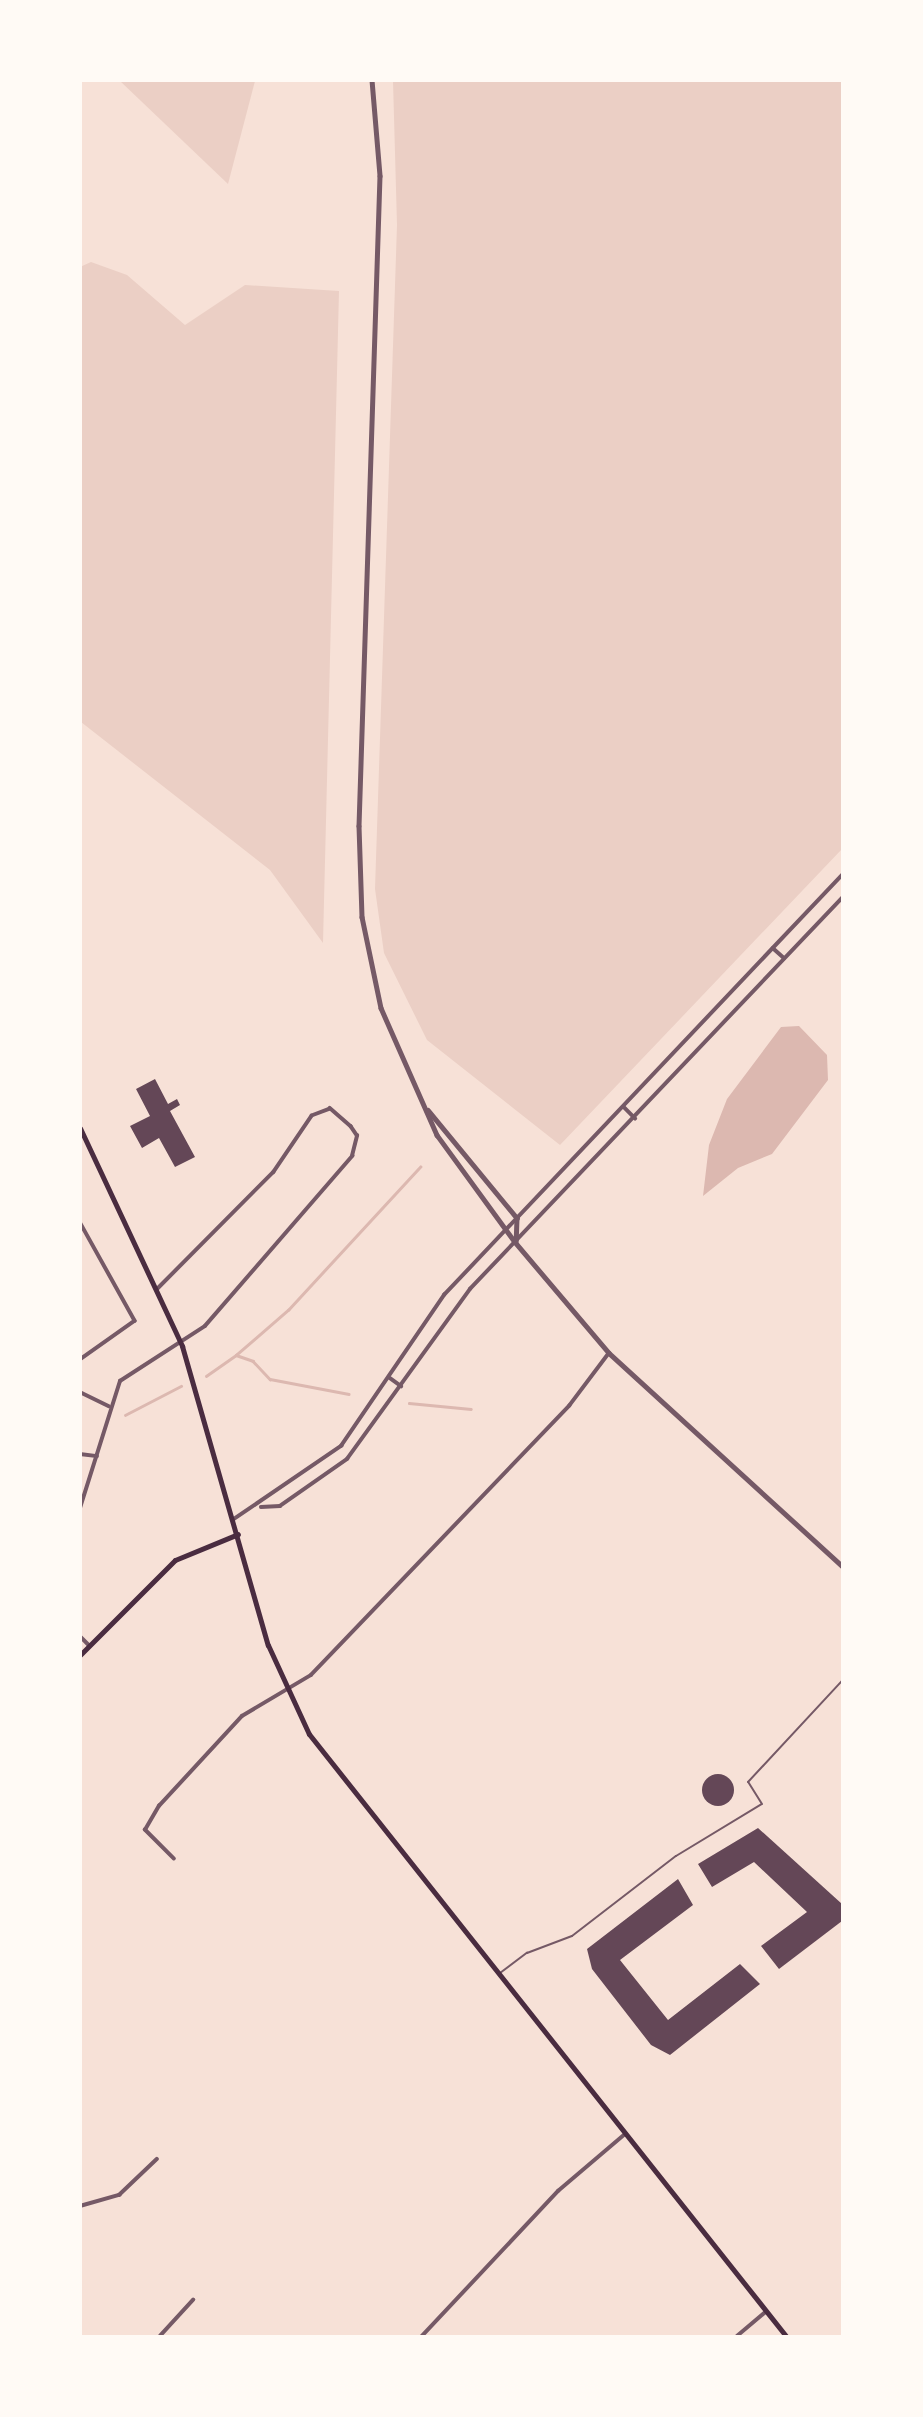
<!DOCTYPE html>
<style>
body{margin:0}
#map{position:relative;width:923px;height:2417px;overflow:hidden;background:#f7e1d7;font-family:Raleway,sans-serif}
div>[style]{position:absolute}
.green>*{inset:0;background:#ebcfc5}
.water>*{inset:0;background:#dcb8b0}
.stream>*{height:2.5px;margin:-1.25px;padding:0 1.25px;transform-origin:1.25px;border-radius:1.25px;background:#dcb8b0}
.building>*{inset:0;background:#644757}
.round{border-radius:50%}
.service>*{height:2px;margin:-1px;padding:0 1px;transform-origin:1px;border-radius:1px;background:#755966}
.minor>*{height:3.5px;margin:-1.75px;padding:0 1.75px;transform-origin:1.75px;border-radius:1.75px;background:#755966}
.tertiary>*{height:4.5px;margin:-2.25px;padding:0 2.25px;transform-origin:2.25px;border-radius:2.25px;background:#755966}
.secondary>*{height:5px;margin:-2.5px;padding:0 2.5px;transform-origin:2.5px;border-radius:2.5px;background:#4a2c40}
span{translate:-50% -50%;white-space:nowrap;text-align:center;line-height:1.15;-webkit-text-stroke:7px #fffaf5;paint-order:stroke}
.frame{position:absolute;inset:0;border:82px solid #fffaf5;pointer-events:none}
</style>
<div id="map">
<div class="green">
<div style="clip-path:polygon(120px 81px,255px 81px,228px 184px)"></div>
<div style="clip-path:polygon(393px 81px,842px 81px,842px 849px,560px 1145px,427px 1040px,384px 953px,375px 889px,397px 225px)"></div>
<div style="clip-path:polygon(91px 262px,127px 275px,185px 325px,245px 285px,339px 291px,323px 943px,270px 870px,81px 722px,80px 267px)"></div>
</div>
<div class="water">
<div style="clip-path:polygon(799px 1026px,827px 1055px,828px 1080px,772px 1154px,738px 1168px,703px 1196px,709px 1145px,727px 1099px,781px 1027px)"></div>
</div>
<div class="stream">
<div style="left:236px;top:1355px;width:69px;rotate:-40.9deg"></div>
<div style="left:288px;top:1310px;width:195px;rotate:-47.3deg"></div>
<div style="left:206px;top:1376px;width:37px;rotate:-35deg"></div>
<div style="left:236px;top:1355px;width:18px;rotate:19deg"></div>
<div style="left:253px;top:1361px;width:25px;rotate:47deg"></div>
<div style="left:270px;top:1379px;width:80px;rotate:10.8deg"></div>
<div style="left:409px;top:1403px;width:62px;rotate:5.5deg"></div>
<div style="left:125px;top:1415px;width:63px;rotate:-27.4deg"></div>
</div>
<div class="building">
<div style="clip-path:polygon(155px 1079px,168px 1104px,177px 1099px,180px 1105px,170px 1111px,195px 1157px,175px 1167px,159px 1138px,142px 1148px,130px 1126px,150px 1116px,136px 1089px)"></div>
<div class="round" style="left:702px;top:1774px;width:32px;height:32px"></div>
<div style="clip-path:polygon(758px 1828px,842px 1904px,842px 1921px,779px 1969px,761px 1946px,807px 1912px,754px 1862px,712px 1887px,698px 1864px)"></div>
<div style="clip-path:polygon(678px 1879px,693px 1905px,620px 1960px,668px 2020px,740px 1964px,760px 1984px,670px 2055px,651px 2045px,592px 1969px,587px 1949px)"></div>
</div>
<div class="service">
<div style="left:500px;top:1973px;width:34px;rotate:-37deg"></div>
<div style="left:527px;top:1953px;width:48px;rotate:-20.7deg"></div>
<div style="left:572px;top:1936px;width:131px;rotate:-37.6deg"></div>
<div style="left:676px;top:1856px;width:100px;rotate:-31.2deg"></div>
<div style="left:762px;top:1804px;width:26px;rotate:-122deg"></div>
<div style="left:748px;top:1782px;width:138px;rotate:-47.1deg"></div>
</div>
<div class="minor">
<div style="left:773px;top:948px;width:15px;rotate:42deg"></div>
<div style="left:624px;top:1107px;width:16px;rotate:45deg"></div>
<div style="left:80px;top:1222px;width:113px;rotate:60.9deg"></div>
<div style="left:135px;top:1321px;width:67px;rotate:144.7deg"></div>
<div style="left:390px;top:1378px;width:14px;rotate:36deg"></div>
<div style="left:80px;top:1392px;width:32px;rotate:26deg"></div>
<div style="left:80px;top:1454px;width:17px;rotate:7deg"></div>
<div style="left:261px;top:1507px;width:19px;rotate:-3deg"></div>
<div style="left:280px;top:1506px;width:82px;rotate:-35deg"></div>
<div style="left:347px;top:1459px;width:210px;rotate:-54.1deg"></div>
<div style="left:470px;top:1289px;width:540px;rotate:-46.43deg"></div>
<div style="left:80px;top:1508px;width:133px;rotate:-72.5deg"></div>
<div style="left:120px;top:1381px;width:101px;rotate:-32.9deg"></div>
<div style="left:205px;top:1326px;width:225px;rotate:-49.1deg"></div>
<div style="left:352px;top:1156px;width:21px;rotate:-76deg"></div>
<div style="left:357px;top:1136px;width:11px;rotate:-124deg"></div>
<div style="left:351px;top:1127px;width:28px;rotate:-139deg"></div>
<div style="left:330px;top:1109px;width:19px;rotate:159deg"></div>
<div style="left:312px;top:1116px;width:68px;rotate:124.2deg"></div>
<div style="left:274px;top:1172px;width:165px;rotate:134.8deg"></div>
<div style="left:234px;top:1519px;width:130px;rotate:-34.3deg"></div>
<div style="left:341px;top:1446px;width:183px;rotate:-55.7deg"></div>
<div style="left:444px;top:1295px;width:579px;rotate:-46.54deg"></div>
<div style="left:80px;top:1636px;width:13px;rotate:45deg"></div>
<div style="left:174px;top:1859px;width:41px;rotate:-135deg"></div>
<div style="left:145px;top:1830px;width:28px;rotate:-60deg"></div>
<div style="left:159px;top:1806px;width:122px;rotate:-47.3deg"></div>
<div style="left:242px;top:1716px;width:80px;rotate:-30.7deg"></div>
<div style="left:311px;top:1675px;width:373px;rotate:-46.2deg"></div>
<div style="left:569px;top:1406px;width:66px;rotate:-53deg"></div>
<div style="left:80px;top:2206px;width:41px;rotate:-15.8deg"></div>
<div style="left:119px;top:2195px;width:52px;rotate:-43.5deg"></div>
<div style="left:160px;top:2336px;width:49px;rotate:-47.5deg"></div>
<div style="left:422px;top:2336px;width:199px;rotate:-46.8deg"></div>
<div style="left:558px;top:2191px;width:87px;rotate:-40.3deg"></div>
<div style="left:737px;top:2336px;width:38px;rotate:-40deg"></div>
</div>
<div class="tertiary">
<div style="left:372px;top:80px;width:96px;rotate:85.2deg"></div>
<div style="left:380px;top:176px;width:650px;rotate:91.85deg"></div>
<div style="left:359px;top:826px;width:91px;rotate:88.1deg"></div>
<div style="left:362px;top:917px;width:93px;rotate:78.2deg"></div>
<div style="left:381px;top:1008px;width:139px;rotate:66.2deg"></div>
<div style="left:437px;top:1135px;width:132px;rotate:53.9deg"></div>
<div style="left:515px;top:1242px;width:145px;rotate:49.7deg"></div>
<div style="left:609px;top:1353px;width:316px;rotate:42.4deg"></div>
<div style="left:428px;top:1110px;width:140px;rotate:50.5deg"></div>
<div style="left:517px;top:1218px;width:23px;rotate:92deg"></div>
</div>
<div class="secondary">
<div style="left:80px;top:1128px;width:241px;rotate:64.9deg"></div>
<div style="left:182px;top:1346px;width:311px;rotate:74deg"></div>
<div style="left:268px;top:1645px;width:98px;rotate:65.3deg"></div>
<div style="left:309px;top:1734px;width:768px;rotate:51.61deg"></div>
<div style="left:80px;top:1655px;width:134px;rotate:-45deg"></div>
<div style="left:175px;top:1560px;width:68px;rotate:-22.4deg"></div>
</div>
<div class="frame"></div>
</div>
